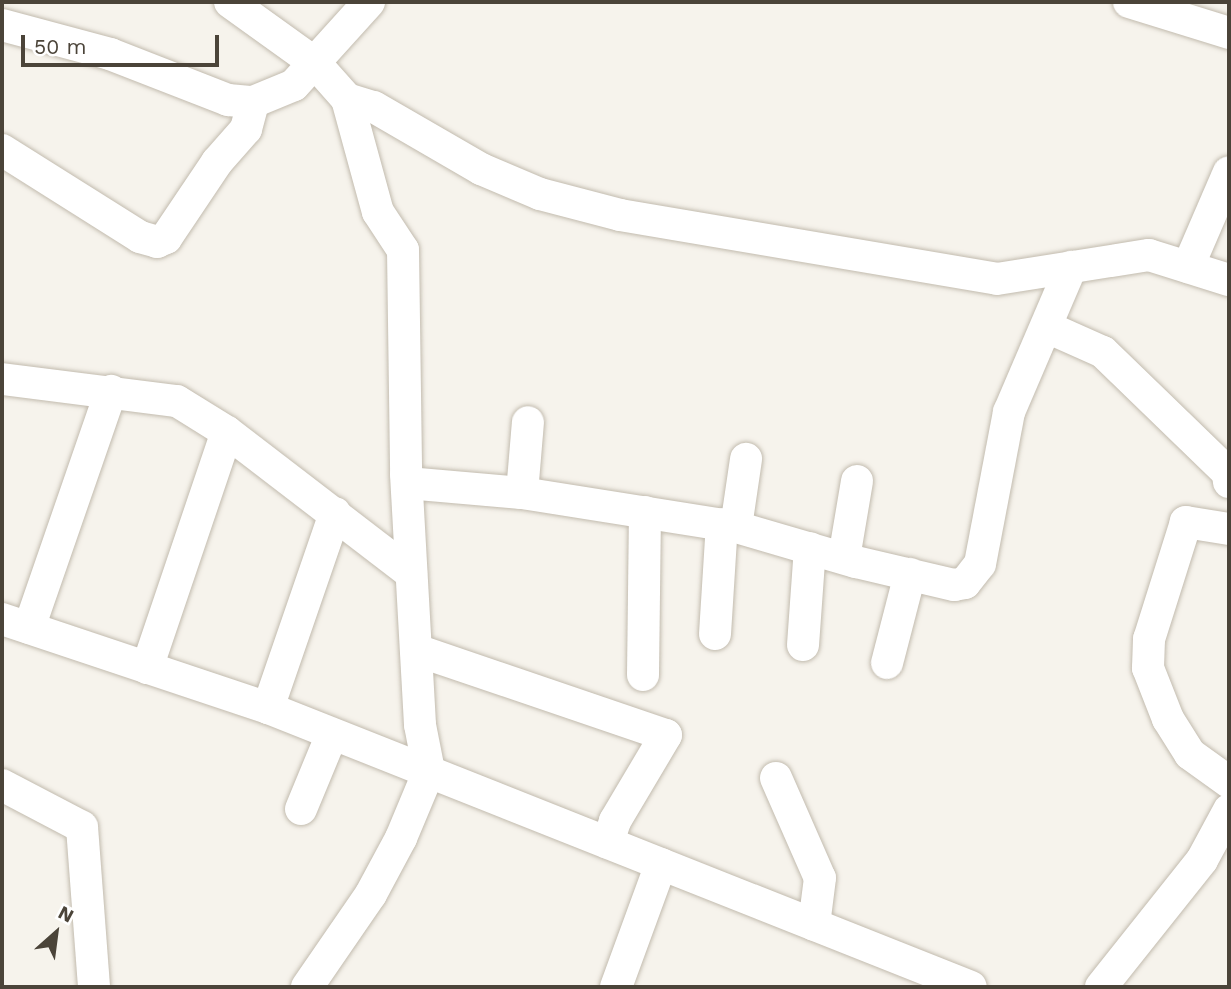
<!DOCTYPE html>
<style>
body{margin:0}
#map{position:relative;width:1231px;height:989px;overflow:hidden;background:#f6f3ec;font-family:"Work Sans",sans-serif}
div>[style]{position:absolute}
.roads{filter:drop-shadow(0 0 2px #c2bbae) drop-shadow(0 0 2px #c2bbae)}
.minor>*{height:32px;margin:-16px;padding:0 16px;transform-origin:16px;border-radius:16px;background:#fff}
span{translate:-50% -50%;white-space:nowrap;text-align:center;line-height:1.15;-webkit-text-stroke:5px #fff;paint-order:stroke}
.frame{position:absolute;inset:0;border:4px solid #4b4439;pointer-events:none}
.north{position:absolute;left:21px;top:898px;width:70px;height:70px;-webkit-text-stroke:5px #fff;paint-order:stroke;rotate:28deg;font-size:19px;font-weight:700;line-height:28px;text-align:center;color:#4b4439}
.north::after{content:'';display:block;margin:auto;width:24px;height:32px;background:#4b4439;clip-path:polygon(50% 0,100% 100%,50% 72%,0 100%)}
.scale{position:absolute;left:21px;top:35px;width:198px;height:32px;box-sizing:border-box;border:4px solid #4b4439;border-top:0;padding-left:9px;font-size:21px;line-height:24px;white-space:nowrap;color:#4b4439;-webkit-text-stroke:5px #fff;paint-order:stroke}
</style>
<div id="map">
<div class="roads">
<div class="minor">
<div style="left:230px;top:2px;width:105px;rotate:35.7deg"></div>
<div style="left:315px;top:63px;width:48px;rotate:48.4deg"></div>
<div style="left:347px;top:99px;width:117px;rotate:74.7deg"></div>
<div style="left:378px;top:212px;width:45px;rotate:56.7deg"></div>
<div style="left:403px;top:250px;width:224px;rotate:89.2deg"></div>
<div style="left:406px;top:474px;width:251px;rotate:86.8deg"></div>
<div style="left:420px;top:725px;width:47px;rotate:78.9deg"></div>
<div style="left:429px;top:771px;width:73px;rotate:112.7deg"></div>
<div style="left:401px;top:838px;width:64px;rotate:118.2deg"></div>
<div style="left:371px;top:894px;width:113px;rotate:124.5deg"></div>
<div style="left:1129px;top:2px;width:105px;rotate:17.2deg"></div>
<div style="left:2px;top:25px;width:112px;rotate:15deg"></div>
<div style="left:110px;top:54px;width:127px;rotate:21.3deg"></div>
<div style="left:228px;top:100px;width:25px;rotate:5deg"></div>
<div style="left:253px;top:102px;width:44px;rotate:-22.5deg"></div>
<div style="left:294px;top:85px;width:112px;rotate:-47.9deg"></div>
<div style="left:347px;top:99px;width:28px;rotate:17deg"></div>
<div style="left:374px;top:107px;width:124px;rotate:30.1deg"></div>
<div style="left:481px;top:169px;width:64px;rotate:23deg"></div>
<div style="left:540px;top:194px;width:83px;rotate:14.7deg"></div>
<div style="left:620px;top:215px;width:382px;rotate:9.6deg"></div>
<div style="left:997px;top:279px;width:154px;rotate:-9deg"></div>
<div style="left:1149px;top:255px;width:84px;rotate:17.4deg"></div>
<div style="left:2px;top:150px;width:163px;rotate:32.2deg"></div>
<div style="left:140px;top:237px;width:18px;rotate:16deg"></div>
<div style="left:157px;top:242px;width:10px;rotate:-24deg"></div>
<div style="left:166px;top:238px;width:92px;rotate:-56.1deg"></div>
<div style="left:217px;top:162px;width:44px;rotate:-48.7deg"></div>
<div style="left:246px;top:129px;width:28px;rotate:-75deg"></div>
<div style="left:1188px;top:267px;width:103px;rotate:-66.7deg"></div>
<div style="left:1049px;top:328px;width:59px;rotate:24deg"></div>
<div style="left:1103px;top:352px;width:174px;rotate:44.1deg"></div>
<div style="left:1228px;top:473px;width:9px;rotate:84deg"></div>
<div style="left:2px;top:379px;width:176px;rotate:7.2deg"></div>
<div style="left:177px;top:401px;width:59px;rotate:31.8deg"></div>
<div style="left:227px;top:432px;width:232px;rotate:37.5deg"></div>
<div style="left:407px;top:483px;width:115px;rotate:5deg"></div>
<div style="left:522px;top:493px;width:217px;rotate:9deg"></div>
<div style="left:736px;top:527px;width:125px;rotate:16.3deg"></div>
<div style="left:856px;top:562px;width:101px;rotate:13.2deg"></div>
<div style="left:954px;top:585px;width:11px;rotate:-10deg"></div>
<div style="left:965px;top:583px;width:24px;rotate:-52deg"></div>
<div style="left:980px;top:564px;width:155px;rotate:-79.2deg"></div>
<div style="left:1009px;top:412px;width:158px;rotate:-66.8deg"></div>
<div style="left:522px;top:493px;width:71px;rotate:-85.2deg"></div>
<div style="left:736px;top:527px;width:69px;rotate:-81.6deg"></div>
<div style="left:1229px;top:529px;width:44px;rotate:-170.8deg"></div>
<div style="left:1186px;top:522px;width:123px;rotate:107.5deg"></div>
<div style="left:1149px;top:639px;width:29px;rotate:92deg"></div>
<div style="left:1148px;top:668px;width:55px;rotate:68.6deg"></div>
<div style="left:1168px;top:719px;width:41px;rotate:57.8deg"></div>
<div style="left:1190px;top:754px;width:48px;rotate:35.7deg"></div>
<div style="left:844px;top:558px;width:78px;rotate:-80.4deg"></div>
<div style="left:2px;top:619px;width:280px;rotate:18.5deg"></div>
<div style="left:268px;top:708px;width:756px;rotate:21.65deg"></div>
<div style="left:29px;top:628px;width:251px;rotate:-70.9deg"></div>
<div style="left:715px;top:634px;width:110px;rotate:-86.4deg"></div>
<div style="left:803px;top:645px;width:97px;rotate:-85.9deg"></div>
<div style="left:416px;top:650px;width:264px;rotate:18.8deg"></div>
<div style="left:666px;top:735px;width:100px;rotate:120.7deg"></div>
<div style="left:615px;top:821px;width:23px;rotate:108deg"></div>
<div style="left:887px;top:663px;width:92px;rotate:-75.5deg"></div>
<div style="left:147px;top:668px;width:249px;rotate:-71.3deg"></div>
<div style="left:643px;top:675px;width:163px;rotate:-89.3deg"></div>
<div style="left:268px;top:708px;width:206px;rotate:-71deg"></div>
<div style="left:776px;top:778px;width:109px;rotate:66.3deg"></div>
<div style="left:820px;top:878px;width:47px;rotate:97.3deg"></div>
<div style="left:2px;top:785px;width:90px;rotate:27.7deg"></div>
<div style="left:82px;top:827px;width:160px;rotate:85.7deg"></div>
<div style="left:301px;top:809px;width:81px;rotate:-67.5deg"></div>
<div style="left:616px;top:987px;width:131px;rotate:-69.9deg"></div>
<div style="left:1101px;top:987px;width:162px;rotate:-51.5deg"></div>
<div style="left:1202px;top:860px;width:57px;rotate:-61.6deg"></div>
</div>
</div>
<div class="frame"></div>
<div class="north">N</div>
<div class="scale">50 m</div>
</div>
